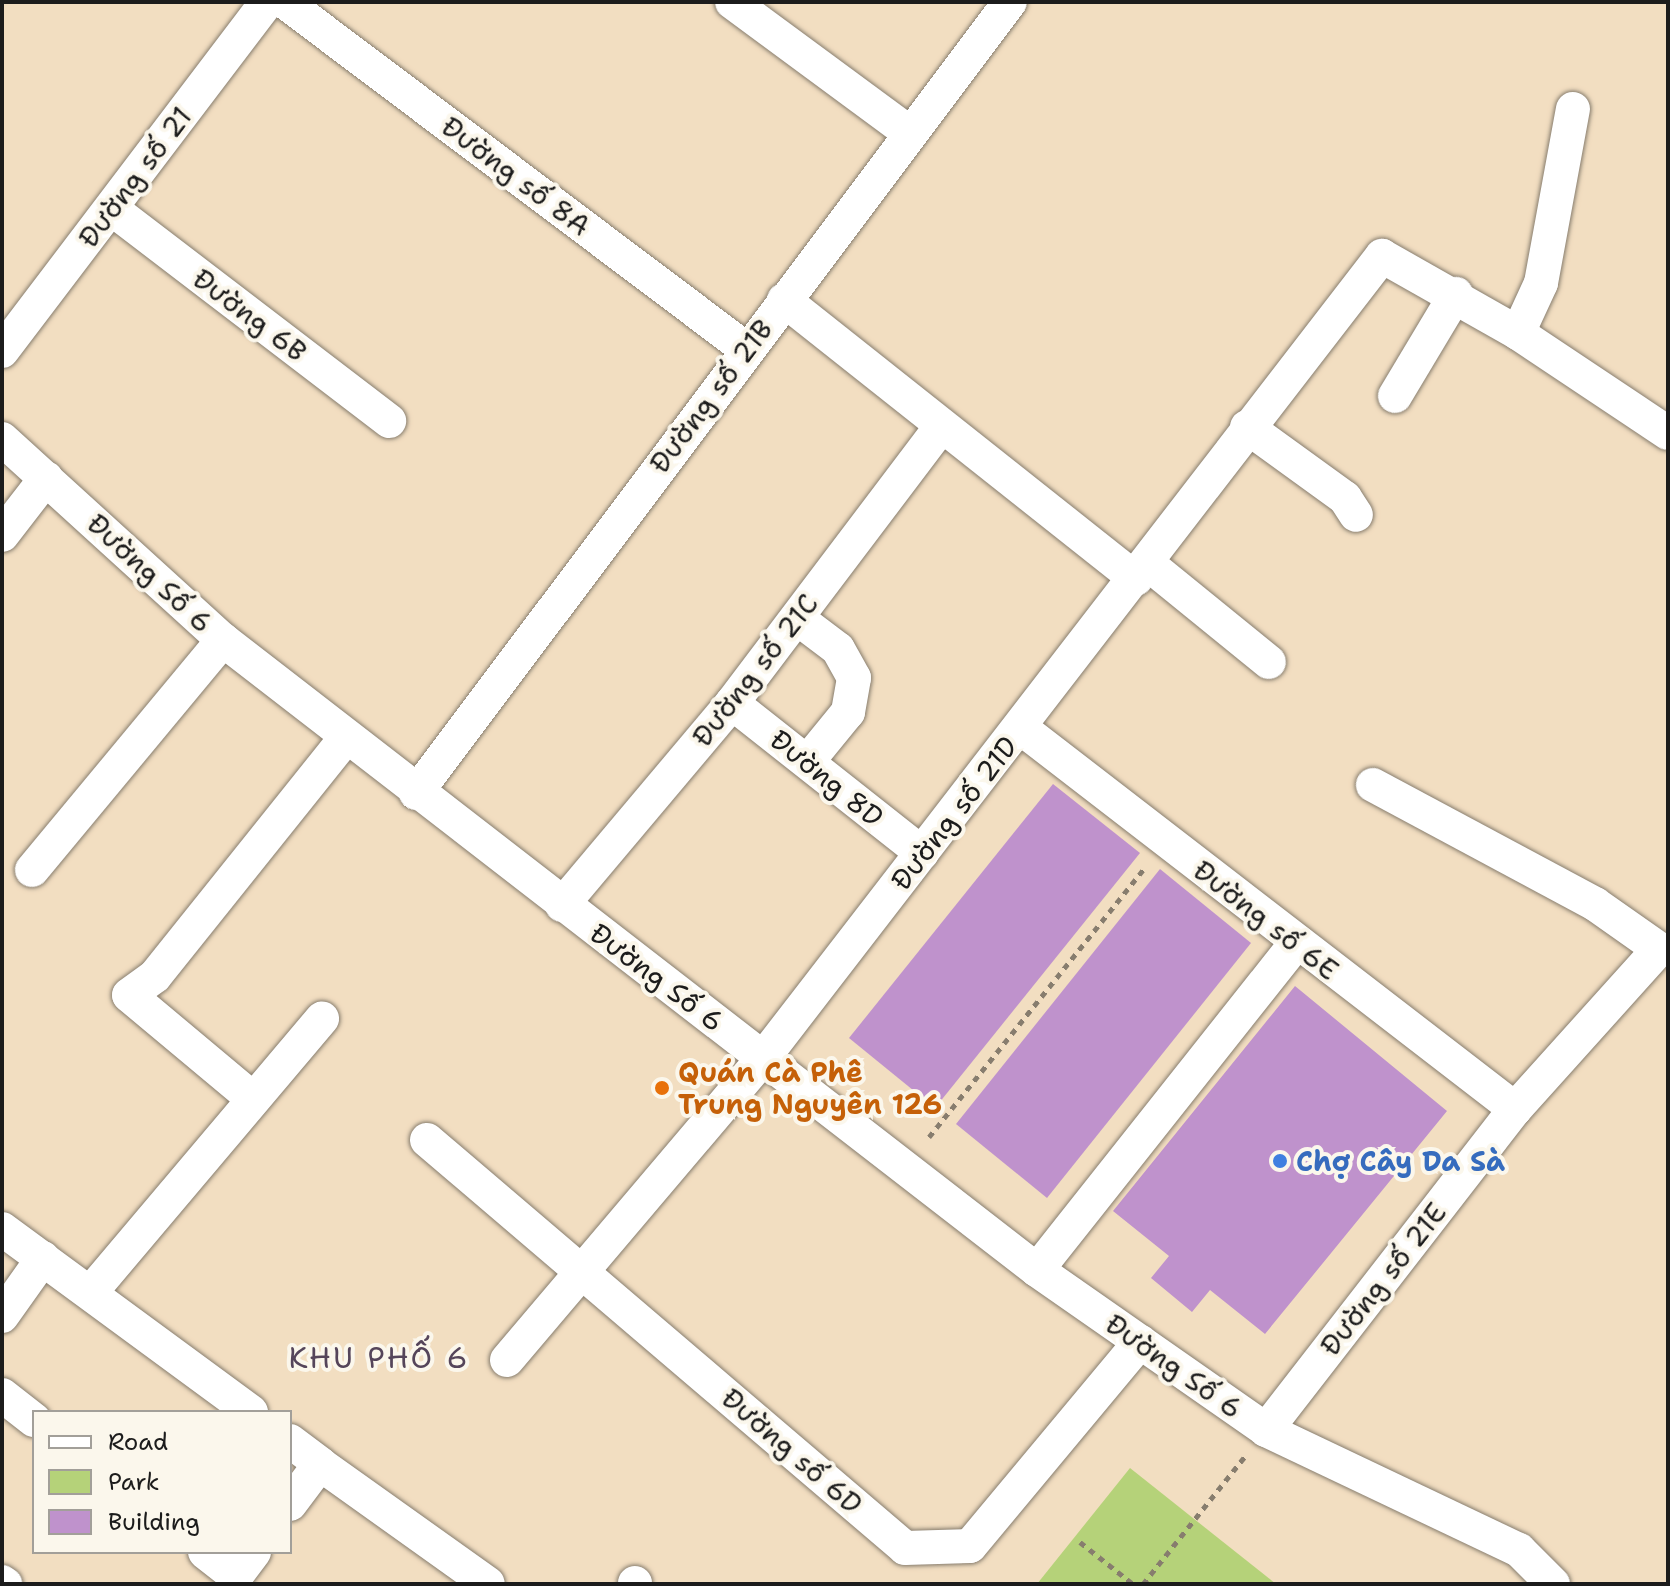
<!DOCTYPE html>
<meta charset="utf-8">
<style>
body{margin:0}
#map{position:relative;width:1670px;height:1586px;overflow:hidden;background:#f2dec1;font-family:"Shantell Sans",sans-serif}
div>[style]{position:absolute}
.green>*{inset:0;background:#b5d279}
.building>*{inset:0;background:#bf92cc}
.path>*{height:5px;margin-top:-2.5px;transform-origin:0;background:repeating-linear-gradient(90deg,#877d6e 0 6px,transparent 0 12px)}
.roads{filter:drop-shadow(0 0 2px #877d6e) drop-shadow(0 0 2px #877d6e)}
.minor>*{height:34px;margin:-17px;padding:0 17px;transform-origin:17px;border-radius:17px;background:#fff}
.dots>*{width:22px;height:22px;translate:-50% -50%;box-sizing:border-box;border:4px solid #fbf7ec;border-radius:50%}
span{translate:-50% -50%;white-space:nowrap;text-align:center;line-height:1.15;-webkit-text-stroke:8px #fbf7ec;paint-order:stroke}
.street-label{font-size:28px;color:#1c1c1c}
.food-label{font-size:28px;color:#c56008;font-weight:700}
.left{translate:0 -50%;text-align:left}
.shop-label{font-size:28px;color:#366cbe;font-weight:700}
.neighbourhood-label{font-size:30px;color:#55455a;letter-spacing:2px}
.frame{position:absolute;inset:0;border:4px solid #1c1c1c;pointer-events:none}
.legend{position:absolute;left:32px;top:1410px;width:260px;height:144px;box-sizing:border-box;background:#fbf7ec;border:2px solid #a29f99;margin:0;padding:10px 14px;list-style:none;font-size:24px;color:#1c1c1c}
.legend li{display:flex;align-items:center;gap:16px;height:40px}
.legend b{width:40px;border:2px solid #a29f99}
</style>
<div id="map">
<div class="green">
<div style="clip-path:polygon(1130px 1468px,1276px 1584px,1037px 1584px)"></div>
</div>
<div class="building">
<div style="clip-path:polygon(1053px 784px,1140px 853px,935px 1108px,849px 1038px)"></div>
<div style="clip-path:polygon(1160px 869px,1251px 943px,1047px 1198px,956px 1124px)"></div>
<div style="clip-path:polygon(1295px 986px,1447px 1111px,1265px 1334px,1210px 1290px,1192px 1312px,1151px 1278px,1169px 1256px,1113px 1211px)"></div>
</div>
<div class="path">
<div style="left:929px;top:1137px;width:347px;rotate:-51.3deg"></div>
<div style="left:1080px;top:1542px;width:68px;rotate:38.4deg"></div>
<div style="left:1143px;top:1584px;width:164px;rotate:-51.4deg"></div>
</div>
<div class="roads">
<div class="minor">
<div style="left:285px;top:2px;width:577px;rotate:36.97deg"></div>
<div style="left:732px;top:2px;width:221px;rotate:36.4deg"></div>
<div style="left:112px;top:209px;width:349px;rotate:37.4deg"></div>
<div style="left:784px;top:300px;width:449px;rotate:38.4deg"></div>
<div style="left:1518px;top:333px;width:55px;rotate:-65.3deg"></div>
<div style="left:1541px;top:283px;width:177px;rotate:-79.6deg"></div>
<div style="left:2px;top:351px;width:438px;rotate:-52.8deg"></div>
<div style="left:1395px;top:396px;width:119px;rotate:-59.1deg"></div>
<div style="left:1247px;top:427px;width:121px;rotate:35.9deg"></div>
<div style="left:1345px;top:498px;width:20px;rotate:57deg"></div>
<div style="left:2px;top:439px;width:299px;rotate:42.3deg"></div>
<div style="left:223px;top:640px;width:1029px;rotate:37.74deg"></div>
<div style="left:1037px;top:1270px;width:279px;rotate:34.9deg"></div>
<div style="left:1266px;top:1430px;width:280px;rotate:25.4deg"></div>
<div style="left:1519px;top:1550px;width:48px;rotate:45deg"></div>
<div style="left:2px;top:535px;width:72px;rotate:-52.3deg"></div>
<div style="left:1147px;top:563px;width:157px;rotate:39.1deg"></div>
<div style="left:797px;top:618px;width:51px;rotate:37.1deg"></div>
<div style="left:838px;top:649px;width:33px;rotate:61deg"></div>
<div style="left:854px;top:678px;width:35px;rotate:100deg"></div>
<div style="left:848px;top:712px;width:63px;rotate:129.2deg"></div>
<div style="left:732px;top:703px;width:242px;rotate:38.3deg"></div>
<div style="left:1021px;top:728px;width:624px;rotate:37.64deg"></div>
<div style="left:416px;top:793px;width:989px;rotate:-53.1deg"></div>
<div style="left:32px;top:870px;width:299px;rotate:-50.3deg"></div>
<div style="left:562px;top:905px;width:264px;rotate:-49.9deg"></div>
<div style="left:732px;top:703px;width:346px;rotate:-52.9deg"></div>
<div style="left:252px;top:1098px;width:160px;rotate:-140.1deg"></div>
<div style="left:129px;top:995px;width:32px;rotate:-36deg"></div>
<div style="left:155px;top:976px;width:305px;rotate:-51.3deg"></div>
<div style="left:427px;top:1140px;width:628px;rotate:40.48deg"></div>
<div style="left:905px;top:1548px;width:65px;rotate:-1.8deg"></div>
<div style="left:970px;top:1546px;width:266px;rotate:-50.2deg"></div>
<div style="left:2px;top:1229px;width:309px;rotate:36.3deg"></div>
<div style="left:1037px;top:1270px;width:416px;rotate:-51.6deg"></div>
<div style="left:91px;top:1292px;width:358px;rotate:-49.8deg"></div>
<div style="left:2px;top:1316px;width:71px;rotate:-54.7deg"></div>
<div style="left:507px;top:1360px;width:397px;rotate:-49.7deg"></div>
<div style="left:764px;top:1057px;width:1012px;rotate:-52.35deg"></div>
<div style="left:1382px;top:256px;width:156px;rotate:29.5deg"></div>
<div style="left:1518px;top:333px;width:180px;rotate:33.7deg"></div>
<div style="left:2px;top:1395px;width:41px;rotate:38deg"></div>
<div style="left:1266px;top:1430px;width:406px;rotate:-52.2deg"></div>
<div style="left:1515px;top:1109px;width:215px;rotate:-48deg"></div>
<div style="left:1659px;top:949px;width:78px;rotate:-144.9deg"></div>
<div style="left:1595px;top:904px;width:252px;rotate:-151.8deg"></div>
<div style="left:290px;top:1441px;width:38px;rotate:37deg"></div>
<div style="left:320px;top:1464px;width:50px;rotate:126.9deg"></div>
<div style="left:320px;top:1464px;width:206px;rotate:35.5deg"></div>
<div style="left:205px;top:1552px;width:39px;rotate:38deg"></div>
<div style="left:236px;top:1576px;width:9px;rotate:111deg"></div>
<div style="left:236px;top:1576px;width:30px;rotate:-53deg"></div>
<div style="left:2px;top:1582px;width:4px;rotate:34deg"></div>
<div style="left:635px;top:1584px;width:1px;rotate:-90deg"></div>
</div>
</div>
<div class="dots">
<div style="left:662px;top:1088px;background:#e8710a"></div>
<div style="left:1280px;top:1161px;background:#3f7fe0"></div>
</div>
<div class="street-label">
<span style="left:516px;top:176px;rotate:37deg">Đường số 8A</span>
<span style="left:135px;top:177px;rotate:-53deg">Đường số 21</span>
<span style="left:250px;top:315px;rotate:37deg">Đường 6B</span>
<span style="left:711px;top:396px;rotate:-53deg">Đường số 21B</span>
<span style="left:150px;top:573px;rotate:43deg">Đường Số 6</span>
<span style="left:755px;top:670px;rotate:-52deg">Đường số 21C</span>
<span style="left:827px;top:778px;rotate:39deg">Đường 8D</span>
<span style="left:954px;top:813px;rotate:-52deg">Đường số 21D</span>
<span style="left:1266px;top:920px;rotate:38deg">Đường số 6E</span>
<span style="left:657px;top:977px;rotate:37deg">Đường Số 6</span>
<span style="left:1383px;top:1279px;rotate:-52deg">Đường số 21E</span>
<span style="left:1174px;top:1366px;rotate:35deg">Đường Số 6</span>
<span style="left:792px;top:1451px;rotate:41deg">Đường số 6D</span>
</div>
<div class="food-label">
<span class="left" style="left:678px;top:1088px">Quán Cà Phê<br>Trung Nguyên 126</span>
</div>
<div class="shop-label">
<span class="left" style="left:1296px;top:1161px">Chợ Cây Da Sà</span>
</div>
<div class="neighbourhood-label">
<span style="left:379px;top:1358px">KHU PHỐ 6</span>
</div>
<div class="frame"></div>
<ul class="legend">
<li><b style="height:10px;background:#fff"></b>Road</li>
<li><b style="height:22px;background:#b5d279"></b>Park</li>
<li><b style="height:22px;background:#bf92cc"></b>Building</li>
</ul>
</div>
